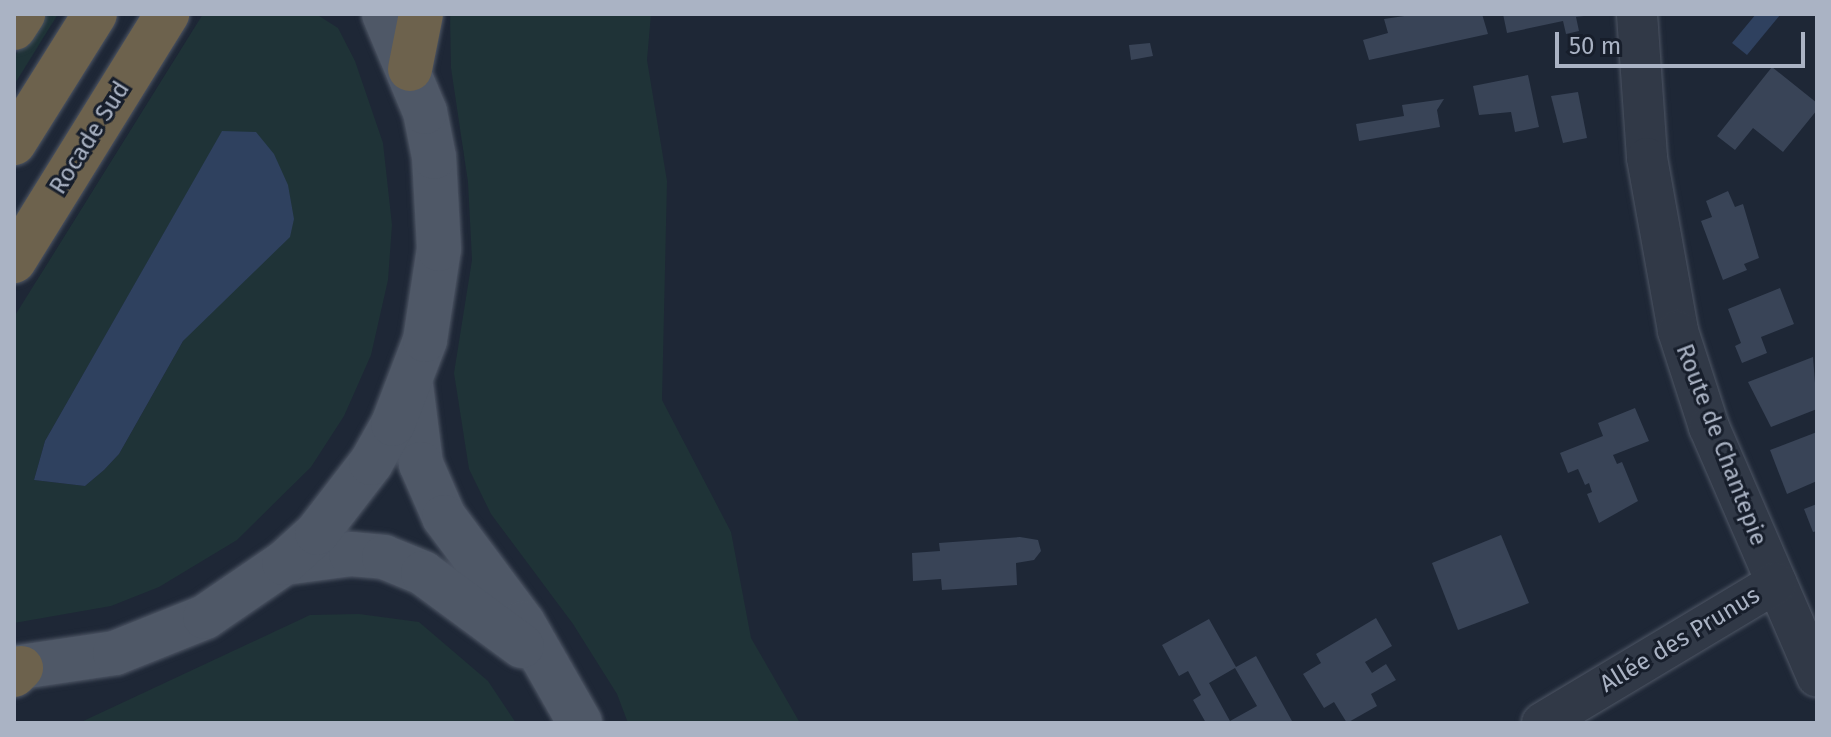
<!DOCTYPE html>
<meta charset="utf-8">
<style>
body{margin:0}
#map{position:relative;width:1831px;height:737px;overflow:hidden;background:#1e2736;font-family:"Fira Sans",sans-serif}
div>[style]{position:absolute}
.green>*{inset:0;background:#1f3337}
.water>*{inset:0;background:#2f415f}
.building>*{inset:0;background:#394457}
.roads{filter:drop-shadow(0 0 2px #4e5665) drop-shadow(0 0 2px #4e5665)}
.minor>*{height:40px;margin:-20px;padding:0 20px;transform-origin:20px;border-radius:20px;background:#313947}
.major>*{height:44px;margin:-22px;padding:0 22px;transform-origin:22px;border-radius:22px;background:#4f5867}
.highway>*{height:44px;margin:-22px;padding:0 22px;transform-origin:22px;border-radius:22px;background:#6d624d}
span{translate:-50% -50%;white-space:nowrap;text-align:center;line-height:1.15;-webkit-text-stroke:6px #171e2b;paint-order:stroke}
.street-label{font-size:24px;color:#aab3c4}
.frame{position:absolute;inset:0;border:16px solid #aab3c4;pointer-events:none}
.scale{position:absolute;left:1555px;top:32px;width:250px;height:36px;box-sizing:border-box;border:4px solid #aab3c4;border-top:0;padding-left:10px;font-size:24px;line-height:28px;white-space:nowrap;color:#aab3c4;-webkit-text-stroke:6px #171e2b;paint-order:stroke}
</style>
<div id="map">
<div class="green">
<div style="clip-path:polygon(43px 14px,58px 14px,14px 85px,14px 58px)"></div>
<div style="clip-path:polygon(evenodd,203px 14px,316px 14px,338px 28px,355px 61px,383px 143px,392px 225px,388px 280px,371px 355px,344px 416px,311px 467px,237px 540px,159px 587px,111px 606px,14px 623px,14px 317px,203px 14px,222px 132px,255px 132px,199px 322px,183px 341px,119px 454px,104px 470px,85px 486px,34px 480px,45px 441px,222px 132px)"></div>
<div style="clip-path:polygon(450px 14px,651px 14px,647px 60px,667px 181px,662px 400px,731px 532px,751px 638px,800px 723px,628px 723px,617px 694px,573px 624px,491px 514px,469px 469px,454px 373px,472px 260px,468px 182px,451px 68px)"></div>
<div style="clip-path:polygon(359px 614px,419px 622px,488px 681px,516px 723px,79px 723px,310px 615px)"></div>
</div>
<div class="water">
<div style="clip-path:polygon(1756px 14px,1780px 15px,1747px 55px,1732px 43px)"></div>
<div style="clip-path:polygon(222px 131px,256px 132px,274px 154px,288px 185px,294px 219px,290px 237px,183px 341px,119px 454px,104px 470px,85px 486px,34px 480px,45px 441px)"></div>
</div>
<div class="building">
<div style="clip-path:polygon(1418px 14px,1482px 14px,1488px 34px,1369px 60px,1363px 40px,1388px 33px,1384px 19px)"></div>
<div style="clip-path:polygon(1503px 14px,1584px 14px,1584px 16px,1576px 17px,1579px 31px,1566px 34px,1563px 21px,1507px 33px)"></div>
<div style="clip-path:polygon(1150px 43px,1153px 56px,1131px 60px,1129px 45px)"></div>
<div style="clip-path:polygon(1772px 67px,1817px 103px,1817px 110px,1783px 152px,1753px 128px,1735px 150px,1717px 136px)"></div>
<div style="clip-path:polygon(1528px 75px,1539px 127px,1515px 132px,1511px 112px,1479px 115px,1473px 86px)"></div>
<div style="clip-path:polygon(1578px 92px,1587px 138px,1563px 143px,1551px 96px)"></div>
<div style="clip-path:polygon(1444px 99px,1437px 110px,1440px 127px,1359px 141px,1356px 124px,1404px 116px,1402px 105px)"></div>
<div style="clip-path:polygon(1728px 191px,1735px 207px,1743px 204px,1759px 258px,1744px 264px,1747px 270px,1723px 280px,1701px 221px,1712px 217px,1706px 201px)"></div>
<div style="clip-path:polygon(1780px 288px,1794px 324px,1761px 337px,1767px 353px,1742px 363px,1735px 346px,1741px 343px,1728px 309px)"></div>
<div style="clip-path:polygon(1813px 357px,1817px 409px,1771px 427px,1748px 382px)"></div>
<div style="clip-path:polygon(1635px 408px,1649px 441px,1613px 455px,1617px 464px,1622px 462px,1638px 501px,1599px 523px,1587px 494px,1592px 492px,1589px 483px,1585px 485px,1578px 469px,1568px 473px,1560px 453px,1603px 436px,1598px 423px)"></div>
<div style="clip-path:polygon(1817px 432px,1817px 481px,1787px 494px,1770px 450px)"></div>
<div style="clip-path:polygon(1817px 504px,1817px 531px,1813px 532px,1804px 509px)"></div>
<div style="clip-path:polygon(1501px 535px,1529px 603px,1458px 630px,1432px 563px)"></div>
<div style="clip-path:polygon(1020px 537px,1038px 540px,1041px 551px,1034px 560px,1016px 563px,1017px 585px,942px 590px,941px 579px,913px 581px,912px 553px,940px 551px,939px 543px)"></div>
<div style="clip-path:polygon(1376px 618px,1392px 646px,1365px 662px,1372px 673px,1386px 664px,1396px 680px,1371px 694px,1377px 706px,1347px 723px,1334px 702px,1324px 708px,1303px 674px,1321px 663px,1316px 654px)"></div>
<div style="clip-path:polygon(evenodd,1209px 619px,1236px 667px,1256px 656px,1292px 721px,1206px 723px,1193px 700px,1201px 695px,1188px 671px,1179px 676px,1162px 645px,1209px 619px,1235px 668px,1257px 706px,1230px 721px,1209px 683px,1235px 668px)"></div>
</div>
<div class="roads">
<div class="minor">
<div style="left:1637px;top:14px;width:144px;rotate:86deg"></div>
<div style="left:1647px;top:158px;width:176px;rotate:79.8deg"></div>
<div style="left:1678px;top:331px;width:101px;rotate:72.1deg"></div>
<div style="left:1709px;top:427px;width:272px;rotate:66.6deg"></div>
<div style="left:1542px;top:723px;width:273px;rotate:-30.9deg"></div>
</div>
<div class="major">
<div style="left:411px;top:385px;width:80px;rotate:82.8deg"></div>
<div style="left:421px;top:464px;width:58px;rotate:66.5deg"></div>
<div style="left:444px;top:517px;width:132px;rotate:53.3deg"></div>
<div style="left:523px;top:623px;width:115px;rotate:60.3deg"></div>
<div style="left:284px;top:563px;width:68px;rotate:-7.7deg"></div>
<div style="left:351px;top:554px;width:33px;rotate:5deg"></div>
<div style="left:384px;top:557px;width:42px;rotate:22.3deg"></div>
<div style="left:423px;top:573px;width:123px;rotate:36.4deg"></div>
<div style="left:14px;top:668px;width:102px;rotate:-8.4deg"></div>
<div style="left:115px;top:653px;width:97px;rotate:-21.8deg"></div>
<div style="left:205px;top:617px;width:96px;rotate:-34.4deg"></div>
<div style="left:284px;top:563px;width:45px;rotate:-42.3deg"></div>
<div style="left:317px;top:533px;width:88px;rotate:-52.4deg"></div>
<div style="left:371px;top:463px;width:45px;rotate:-60.6deg"></div>
<div style="left:393px;top:424px;width:90px;rotate:-69.1deg"></div>
<div style="left:425px;top:340px;width:92px;rotate:-81.3deg"></div>
<div style="left:439px;top:249px;width:92px;rotate:-93.1deg"></div>
<div style="left:434px;top:157px;width:46px;rotate:-101.3deg"></div>
<div style="left:425px;top:112px;width:106px;rotate:-112.7deg"></div>
</div>
<div class="highway">
<div style="left:14px;top:28px;width:17px;rotate:-57deg"></div>
<div style="left:410px;top:69px;width:56px;rotate:-78.7deg"></div>
<div style="left:14px;top:143px;width:152px;rotate:-57.9deg"></div>
<div style="left:14px;top:261px;width:291px;rotate:-58.2deg"></div>
<div style="left:14px;top:675px;width:10px;rotate:-45deg"></div>
</div>
</div>
<div class="street-label">
<span style="left:90px;top:138px;rotate:-58deg">Rocade Sud</span>
<span style="left:1721px;top:445px;rotate:69deg">Route de Chantepie</span>
<span style="left:1680px;top:640px;rotate:-31deg">Allée des Prunus</span>
</div>
<div class="frame"></div>
<div class="scale">50 m</div>
</div>
